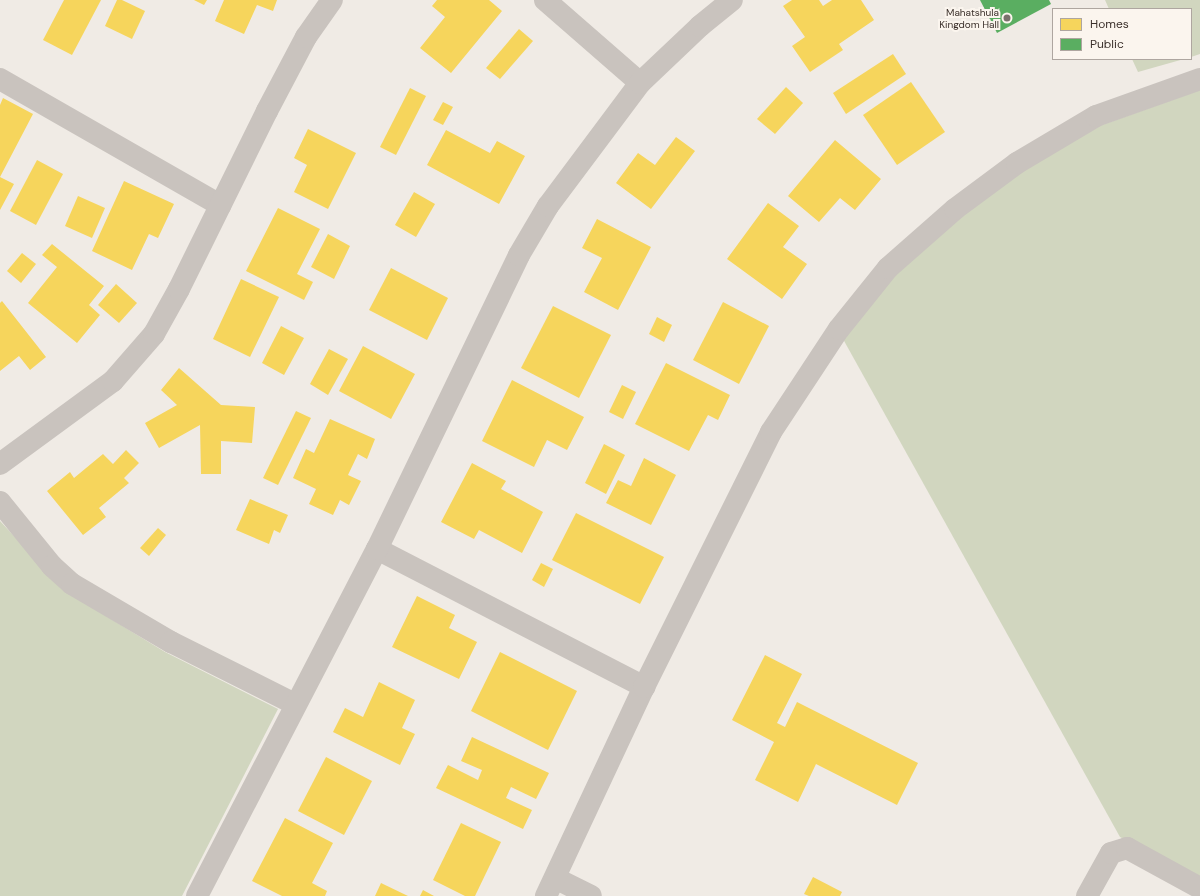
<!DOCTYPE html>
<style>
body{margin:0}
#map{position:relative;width:1200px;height:896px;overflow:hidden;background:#f0ebe5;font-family:"DM Sans",sans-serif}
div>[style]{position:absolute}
.green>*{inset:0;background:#d1d6bf}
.homes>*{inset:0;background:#f6d55c}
.public>*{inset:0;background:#5aae61}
.minor>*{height:22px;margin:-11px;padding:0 11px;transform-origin:11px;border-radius:11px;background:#c9c3be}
.dots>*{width:11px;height:11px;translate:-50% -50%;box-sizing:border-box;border:2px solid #fbf5ee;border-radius:50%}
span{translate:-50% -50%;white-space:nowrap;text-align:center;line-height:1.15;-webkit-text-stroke:4px #fbf5ee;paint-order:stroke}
.poi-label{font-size:10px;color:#3b302b}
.right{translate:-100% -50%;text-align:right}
.legend{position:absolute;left:1052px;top:8px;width:140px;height:52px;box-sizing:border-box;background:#fbf5ee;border:1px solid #aea6a0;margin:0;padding:5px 7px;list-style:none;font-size:12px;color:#3b302b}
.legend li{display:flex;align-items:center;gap:8px;height:20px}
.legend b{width:20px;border:1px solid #aea6a0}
</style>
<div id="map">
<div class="green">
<div style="clip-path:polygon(1105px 0,1200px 0,1200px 54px,1191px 57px,1191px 9px,1109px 9px)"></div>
<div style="clip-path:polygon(1132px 59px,1184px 59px,1138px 72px)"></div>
<div style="clip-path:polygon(1200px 90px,1200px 880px,1120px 837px,843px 339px,893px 275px,959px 218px,1025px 168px,1102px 125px)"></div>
<div style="clip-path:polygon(0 521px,65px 591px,165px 652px,278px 709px,182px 896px,0 896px)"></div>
</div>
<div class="homes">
<div style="clip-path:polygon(64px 0,101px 0,72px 55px,43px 40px)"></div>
<div style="clip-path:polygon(117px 0,122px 0,145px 11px,132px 39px,105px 26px)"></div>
<div style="clip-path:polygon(194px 0,207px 0,204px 5px)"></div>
<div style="clip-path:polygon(224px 0,277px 0,273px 11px,257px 5px,244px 34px,215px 21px)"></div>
<div style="clip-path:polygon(437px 0,489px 0,502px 11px,451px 73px,420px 48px,445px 17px,432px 6px)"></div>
<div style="clip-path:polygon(792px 0,819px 0,823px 6px,832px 0,861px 0,874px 20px,839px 44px,843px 50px,810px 72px,792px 46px,805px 37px,783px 6px)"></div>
<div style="clip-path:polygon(519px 29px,533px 41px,500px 79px,486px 68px)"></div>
<div style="clip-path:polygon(893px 54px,906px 74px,846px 114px,833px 93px)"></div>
<div style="clip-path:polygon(911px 82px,945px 132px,897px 165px,863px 115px)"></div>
<div style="clip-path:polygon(786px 87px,803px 103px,775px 134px,757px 119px)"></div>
<div style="clip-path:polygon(410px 88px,426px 96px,396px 155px,380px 147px)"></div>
<div style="clip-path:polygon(3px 98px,33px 114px,0 177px,14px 184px,0 210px,0 105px)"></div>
<div style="clip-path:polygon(443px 102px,453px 107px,443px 125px,433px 120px)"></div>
<div style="clip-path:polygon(308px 129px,356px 153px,328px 209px,294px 192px,307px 165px,294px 158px)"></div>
<div style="clip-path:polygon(446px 130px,490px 153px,497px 141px,525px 156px,499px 204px,427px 165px)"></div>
<div style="clip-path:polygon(676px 137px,695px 151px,651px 209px,616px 183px,638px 153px,655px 165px)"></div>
<div style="clip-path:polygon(835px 140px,881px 179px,855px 210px,840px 198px,819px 222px,788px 196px)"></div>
<div style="clip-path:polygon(37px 160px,63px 174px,36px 225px,10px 211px)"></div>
<div style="clip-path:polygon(124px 181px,174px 204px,158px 238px,149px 234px,132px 270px,92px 251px)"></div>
<div style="clip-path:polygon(414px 192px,435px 204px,416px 237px,395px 225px)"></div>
<div style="clip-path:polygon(78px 196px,105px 208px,92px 238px,65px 226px)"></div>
<div style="clip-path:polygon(768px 203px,799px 226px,783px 247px,807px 264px,782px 299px,727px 259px)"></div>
<div style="clip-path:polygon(278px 208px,320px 229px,297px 274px,313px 282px,304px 300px,246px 271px)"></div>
<div style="clip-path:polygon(597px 219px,651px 247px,618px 310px,584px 292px,602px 258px,582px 248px)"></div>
<div style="clip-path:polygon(328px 234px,350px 246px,334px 279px,311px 267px)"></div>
<div style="clip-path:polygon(52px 244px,104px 286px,89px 305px,100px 315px,77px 343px,28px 303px,57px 267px,42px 255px)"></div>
<div style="clip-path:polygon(22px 253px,36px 264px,21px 283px,7px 271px)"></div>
<div style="clip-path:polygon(391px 268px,448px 298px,427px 340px,369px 310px)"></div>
<div style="clip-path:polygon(241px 279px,279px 297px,250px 357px,213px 339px)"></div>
<div style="clip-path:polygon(116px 284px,137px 303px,119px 323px,98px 305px)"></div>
<div style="clip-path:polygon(2px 301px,46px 357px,30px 370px,19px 356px,0 371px,0 303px)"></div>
<div style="clip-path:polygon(723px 302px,769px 326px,739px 384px,693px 360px)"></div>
<div style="clip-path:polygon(553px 306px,611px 335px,579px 398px,521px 368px)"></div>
<div style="clip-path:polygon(657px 317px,672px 325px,664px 342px,649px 334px)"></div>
<div style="clip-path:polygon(281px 326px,304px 338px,284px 375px,262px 363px)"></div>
<div style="clip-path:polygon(363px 346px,415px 374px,391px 419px,339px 391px)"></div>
<div style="clip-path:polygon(329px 349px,348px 359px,328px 395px,310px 384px)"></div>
<div style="clip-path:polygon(666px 363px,730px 395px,718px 420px,708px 415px,689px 451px,635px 424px)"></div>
<div style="clip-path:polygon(179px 368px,221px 405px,255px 407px,252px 443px,221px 441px,221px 474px,201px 474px,200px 425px,159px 448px,145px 423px,177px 405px,161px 390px)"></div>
<div style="clip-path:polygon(512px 380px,584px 417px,567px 450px,547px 440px,534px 467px,482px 441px)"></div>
<div style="clip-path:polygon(622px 385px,636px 392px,623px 419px,609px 412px)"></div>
<div style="clip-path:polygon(296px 411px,311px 418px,278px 485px,263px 478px)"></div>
<div style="clip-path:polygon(330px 419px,375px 439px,367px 459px,358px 454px,348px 475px,361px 481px,349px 505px,340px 500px,333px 515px,309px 504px,316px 489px,293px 478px,306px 449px,314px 453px)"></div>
<div style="clip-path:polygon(604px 444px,625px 455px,606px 494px,585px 483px)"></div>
<div style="clip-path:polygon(126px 450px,139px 463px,124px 478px,129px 483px,99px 508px,106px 517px,83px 535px,47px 491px,70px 472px,74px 478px,103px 454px,113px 464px)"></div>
<div style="clip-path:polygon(644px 458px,676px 475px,651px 525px,606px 503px,618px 480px,631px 486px)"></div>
<div style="clip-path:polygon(472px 463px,506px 481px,501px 489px,543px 512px,522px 553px,479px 530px,474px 539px,441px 522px)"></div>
<div style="clip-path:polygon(250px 499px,288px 515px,280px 533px,274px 530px,269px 544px,236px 530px)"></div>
<div style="clip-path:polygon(576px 513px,664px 557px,640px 604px,552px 560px)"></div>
<div style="clip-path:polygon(158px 528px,166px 535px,149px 556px,140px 548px)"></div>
<div style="clip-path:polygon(541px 563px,553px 569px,544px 587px,532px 580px)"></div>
<div style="clip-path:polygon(417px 596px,455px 615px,449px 628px,477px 642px,459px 679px,392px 647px)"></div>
<div style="clip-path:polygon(500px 652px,577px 691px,548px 750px,471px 711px)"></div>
<div style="clip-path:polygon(765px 655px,802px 674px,777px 723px,785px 727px,797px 702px,918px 763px,897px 805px,816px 764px,798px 802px,755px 780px,774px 742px,732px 720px)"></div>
<div style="clip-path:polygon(379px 682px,415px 700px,402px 728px,415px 734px,400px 765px,333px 732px,345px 708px,363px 717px)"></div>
<div style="clip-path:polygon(472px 737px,549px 773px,536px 799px,511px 787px,506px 798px,532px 810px,523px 829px,436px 788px,448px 765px,478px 780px,482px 770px,461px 761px)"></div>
<div style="clip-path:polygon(326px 757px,372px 781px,344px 835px,298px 811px)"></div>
<div style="clip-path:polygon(285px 818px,333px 843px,312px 883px,327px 891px,325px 896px,282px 896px,252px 881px)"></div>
<div style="clip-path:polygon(461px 823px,501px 842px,475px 896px,465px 896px,433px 880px)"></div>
<div style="clip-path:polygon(813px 877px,842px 892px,840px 896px,809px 896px,804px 894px)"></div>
<div style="clip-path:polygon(381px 883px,408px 896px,375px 896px)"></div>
<div style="clip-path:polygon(423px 890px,434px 896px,420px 896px)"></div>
</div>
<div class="public">
<div style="clip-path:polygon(980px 0,1049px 0,1051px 4px,997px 33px)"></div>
</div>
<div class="minor">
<div style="left:545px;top:0;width:126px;rotate:41.1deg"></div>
<div style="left:0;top:79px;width:254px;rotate:29.8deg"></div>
<div style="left:0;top:464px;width:140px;rotate:-36.3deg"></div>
<div style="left:113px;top:381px;width:62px;rotate:-48.9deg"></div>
<div style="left:154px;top:334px;width:51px;rotate:-60.9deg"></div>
<div style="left:179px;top:289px;width:199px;rotate:-63.7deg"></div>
<div style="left:267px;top:111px;width:84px;rotate:-62.2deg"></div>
<div style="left:306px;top:37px;width:45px;rotate:-54.9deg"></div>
<div style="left:0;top:502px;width:82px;rotate:50.9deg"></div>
<div style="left:52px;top:566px;width:27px;rotate:42deg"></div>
<div style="left:72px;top:584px;width:115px;rotate:30.4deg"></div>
<div style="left:171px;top:642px;width:139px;rotate:26.6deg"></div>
<div style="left:377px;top:549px;width:301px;rotate:27.3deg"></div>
<div style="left:555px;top:878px;width:40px;rotate:26.6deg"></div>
<div style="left:197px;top:896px;width:391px;rotate:-62.6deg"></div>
<div style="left:377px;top:549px;width:326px;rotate:-64.2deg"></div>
<div style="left:519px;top:255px;width:57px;rotate:-59.4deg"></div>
<div style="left:548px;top:206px;width:154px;rotate:-53.2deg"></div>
<div style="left:640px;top:83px;width:83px;rotate:-43.5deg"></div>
<div style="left:700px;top:26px;width:41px;rotate:-39.1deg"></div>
<div style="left:546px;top:896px;width:231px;rotate:-64.9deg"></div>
<div style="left:644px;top:687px;width:285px;rotate:-63.5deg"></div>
<div style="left:771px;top:432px;width:123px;rotate:-56.6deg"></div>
<div style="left:839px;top:329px;width:78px;rotate:-51.2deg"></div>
<div style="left:888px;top:268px;width:89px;rotate:-41.4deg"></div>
<div style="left:955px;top:209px;width:77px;rotate:-36.6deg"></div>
<div style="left:1017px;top:163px;width:92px;rotate:-30.7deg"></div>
<div style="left:1096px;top:116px;width:110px;rotate:-19.6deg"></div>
<div style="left:1087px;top:896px;width:49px;rotate:-60.8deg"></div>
<div style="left:1111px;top:853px;width:17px;rotate:-17deg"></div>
<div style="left:1127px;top:848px;width:83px;rotate:28.7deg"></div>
</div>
<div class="dots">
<div style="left:1007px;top:18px;background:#7a716c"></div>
</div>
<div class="poi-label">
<span class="right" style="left:999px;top:18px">Mahatshula<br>Kingdom Hall</span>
</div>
<ul class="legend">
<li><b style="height:11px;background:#f6d55c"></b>Homes</li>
<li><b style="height:11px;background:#5aae61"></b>Public</li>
</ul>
</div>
